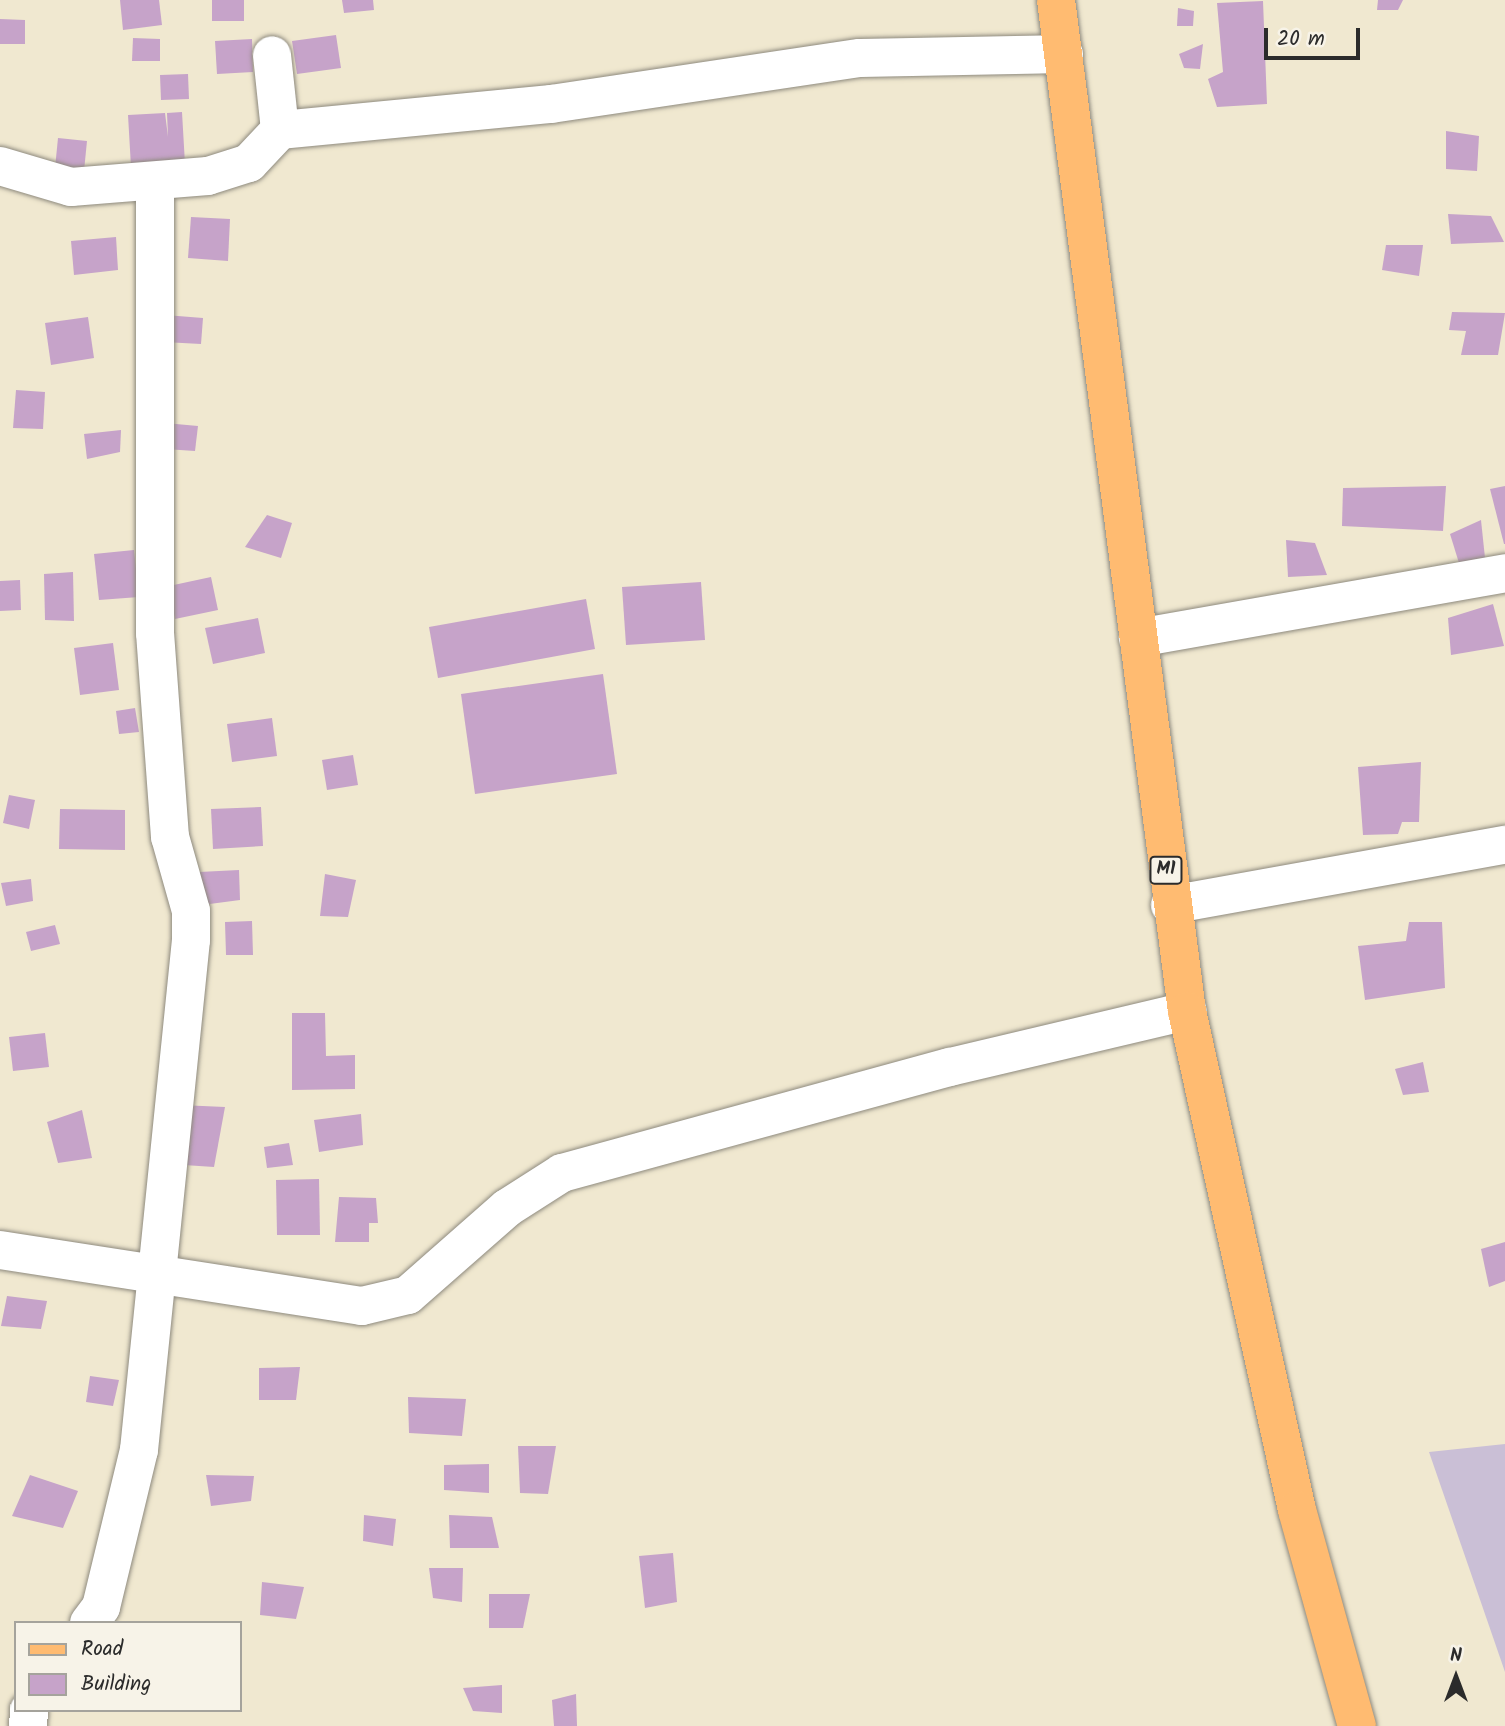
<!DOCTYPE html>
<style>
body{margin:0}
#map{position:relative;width:1505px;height:1726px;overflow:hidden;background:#f0e8d0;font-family:Kalam,sans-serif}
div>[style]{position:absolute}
.industrial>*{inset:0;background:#cabfd6}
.building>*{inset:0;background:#c6a3c9}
.roads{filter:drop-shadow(0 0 2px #8e8a7e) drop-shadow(0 0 2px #8e8a7e)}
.street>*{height:38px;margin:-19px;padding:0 19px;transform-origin:19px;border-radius:19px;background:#fff}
.primary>*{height:38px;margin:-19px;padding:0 19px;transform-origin:19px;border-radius:19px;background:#ffbb71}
span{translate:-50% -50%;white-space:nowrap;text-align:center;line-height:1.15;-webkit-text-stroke:5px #f7f3e8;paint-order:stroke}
.shield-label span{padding:2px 5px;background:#f7f3e8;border:2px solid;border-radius:5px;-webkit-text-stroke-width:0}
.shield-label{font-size:18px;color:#2b2b2b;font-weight:700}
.legend{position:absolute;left:14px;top:1621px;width:228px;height:91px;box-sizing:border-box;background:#f7f3e8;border:2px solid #a5a39c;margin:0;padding:9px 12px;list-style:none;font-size:21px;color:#2b2b2b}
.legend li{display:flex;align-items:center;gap:14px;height:35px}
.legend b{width:35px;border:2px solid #a5a39c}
.north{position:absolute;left:1421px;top:1642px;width:70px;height:70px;-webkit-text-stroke:5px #f7f3e8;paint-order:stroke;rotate:0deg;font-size:19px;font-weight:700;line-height:28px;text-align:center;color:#2b2b2b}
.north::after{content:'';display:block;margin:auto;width:24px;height:32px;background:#2b2b2b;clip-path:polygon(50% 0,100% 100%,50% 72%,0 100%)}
.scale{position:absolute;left:1264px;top:28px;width:96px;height:32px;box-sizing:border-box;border:4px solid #2b2b2b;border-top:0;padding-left:9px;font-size:21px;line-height:24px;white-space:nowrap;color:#2b2b2b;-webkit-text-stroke:5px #f7f3e8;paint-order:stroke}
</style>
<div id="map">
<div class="industrial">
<div style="clip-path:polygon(1505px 1444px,1505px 1672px,1429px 1452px)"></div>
</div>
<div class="building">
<div style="clip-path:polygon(120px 0,159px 0,162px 25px,123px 30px)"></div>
<div style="clip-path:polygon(212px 0,244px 0,244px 21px,212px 21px)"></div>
<div style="clip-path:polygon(342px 0,373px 0,374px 10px,344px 13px)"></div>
<div style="clip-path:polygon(1378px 0,1403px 0,1398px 10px,1377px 10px)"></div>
<div style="clip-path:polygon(1263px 1px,1267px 104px,1217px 107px,1208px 79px,1223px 72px,1217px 3px)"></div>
<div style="clip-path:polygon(1178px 8px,1194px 11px,1193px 26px,1177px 26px)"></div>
<div style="clip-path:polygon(0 19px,25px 20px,25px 44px,0 44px)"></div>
<div style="clip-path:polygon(336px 35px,341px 68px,297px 74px,292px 41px)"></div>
<div style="clip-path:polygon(133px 38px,160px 39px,160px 61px,132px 61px)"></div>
<div style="clip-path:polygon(252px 39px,253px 72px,217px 74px,215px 41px)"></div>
<div style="clip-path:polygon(1203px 44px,1200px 69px,1184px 68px,1179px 54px)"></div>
<div style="clip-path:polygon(188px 74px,189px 99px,161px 100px,160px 75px)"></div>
<div style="clip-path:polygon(182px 112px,185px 164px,131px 167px,128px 115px,165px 113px,168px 137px,167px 113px)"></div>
<div style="clip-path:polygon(1446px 131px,1479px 136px,1477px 171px,1446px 169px)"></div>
<div style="clip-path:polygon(58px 138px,87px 141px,84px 171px,55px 168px)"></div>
<div style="clip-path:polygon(1448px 214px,1491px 216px,1504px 242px,1451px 244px)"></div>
<div style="clip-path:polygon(191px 217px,230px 219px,228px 261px,188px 258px)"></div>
<div style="clip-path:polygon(116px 237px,118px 270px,74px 275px,71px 241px)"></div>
<div style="clip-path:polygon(1386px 245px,1423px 245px,1419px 276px,1382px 270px)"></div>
<div style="clip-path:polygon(1452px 312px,1505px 313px,1498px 355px,1461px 355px,1466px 331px,1449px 330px)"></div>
<div style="clip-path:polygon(165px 315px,203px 318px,201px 344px,164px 342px)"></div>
<div style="clip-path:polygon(88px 317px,94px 358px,51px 365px,45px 323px)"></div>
<div style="clip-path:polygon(16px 390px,45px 392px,43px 429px,13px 428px)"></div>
<div style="clip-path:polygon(165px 423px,198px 426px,195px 451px,165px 449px)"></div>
<div style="clip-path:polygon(121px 430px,120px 452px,87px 459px,84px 434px)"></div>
<div style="clip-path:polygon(1446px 486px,1443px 531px,1342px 526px,1343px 488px)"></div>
<div style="clip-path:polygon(1505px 486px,1505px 544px,1504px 544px,1490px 489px)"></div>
<div style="clip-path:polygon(267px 515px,292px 523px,281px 558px,245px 547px)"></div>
<div style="clip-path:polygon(1481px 520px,1485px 558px,1459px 563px,1450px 534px)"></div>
<div style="clip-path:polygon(1286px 540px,1315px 543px,1327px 575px,1288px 577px)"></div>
<div style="clip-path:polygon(134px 550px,139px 597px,99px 600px,94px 554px)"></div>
<div style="clip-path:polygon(73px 572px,74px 621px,45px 620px,44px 574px)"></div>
<div style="clip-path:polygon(211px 577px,218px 610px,175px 619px,169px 586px)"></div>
<div style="clip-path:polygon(20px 580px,21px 610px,0 611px,0 581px)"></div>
<div style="clip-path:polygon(701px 582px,705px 640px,626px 645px,622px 587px)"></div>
<div style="clip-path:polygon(586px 599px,595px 649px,438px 678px,429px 627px)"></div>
<div style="clip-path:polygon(1493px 604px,1504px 646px,1451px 655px,1448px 618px)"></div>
<div style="clip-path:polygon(258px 618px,265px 653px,213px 664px,205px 628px)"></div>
<div style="clip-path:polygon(113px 643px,119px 690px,80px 695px,74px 648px)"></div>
<div style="clip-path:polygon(603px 674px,617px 774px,475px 794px,461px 694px)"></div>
<div style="clip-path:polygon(135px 708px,139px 732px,119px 734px,116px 711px)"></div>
<div style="clip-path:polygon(272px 718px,277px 756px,232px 762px,227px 724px)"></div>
<div style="clip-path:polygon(353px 755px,358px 785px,327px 790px,322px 760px)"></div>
<div style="clip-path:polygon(1421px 762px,1419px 822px,1402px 822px,1398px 834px,1363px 835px,1358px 767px)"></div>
<div style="clip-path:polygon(9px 795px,35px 800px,29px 829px,3px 823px)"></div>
<div style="clip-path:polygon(261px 807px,263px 846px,213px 849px,211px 809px)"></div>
<div style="clip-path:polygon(60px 809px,125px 810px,125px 850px,59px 849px)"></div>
<div style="clip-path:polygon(239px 870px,240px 900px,202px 905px,199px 872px)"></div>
<div style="clip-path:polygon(325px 874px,356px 880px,348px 917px,320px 916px)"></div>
<div style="clip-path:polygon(31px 879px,33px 901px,6px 906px,1px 883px)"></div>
<div style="clip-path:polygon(252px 921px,253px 955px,226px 955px,225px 922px)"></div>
<div style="clip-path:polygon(1409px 922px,1442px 922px,1445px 988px,1365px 1000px,1358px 946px,1406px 941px)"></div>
<div style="clip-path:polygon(55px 925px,60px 944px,31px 951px,26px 932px)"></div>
<div style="clip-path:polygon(292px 1013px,325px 1013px,326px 1056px,355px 1055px,355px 1089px,292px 1090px)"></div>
<div style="clip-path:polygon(45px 1033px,49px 1067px,13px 1071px,9px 1037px)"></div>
<div style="clip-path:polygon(1423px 1062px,1429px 1092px,1403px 1095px,1395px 1069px)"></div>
<div style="clip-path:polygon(180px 1105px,225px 1107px,214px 1167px,184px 1165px)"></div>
<div style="clip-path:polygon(82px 1110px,92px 1158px,58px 1163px,47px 1122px)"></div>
<div style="clip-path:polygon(361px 1114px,363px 1145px,319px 1152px,314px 1120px)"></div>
<div style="clip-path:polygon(289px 1143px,293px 1165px,267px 1168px,264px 1147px)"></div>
<div style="clip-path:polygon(319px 1179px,320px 1235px,277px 1235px,276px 1180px)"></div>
<div style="clip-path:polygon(339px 1197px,376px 1198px,378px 1223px,369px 1223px,369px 1242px,335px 1242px)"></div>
<div style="clip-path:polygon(1505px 1242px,1505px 1281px,1489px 1287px,1481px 1249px)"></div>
<div style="clip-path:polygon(7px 1296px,47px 1301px,41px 1329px,1px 1326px)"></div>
<div style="clip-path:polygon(300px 1367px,296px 1400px,259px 1400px,259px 1368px)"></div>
<div style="clip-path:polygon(90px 1376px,119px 1380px,113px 1406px,86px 1402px)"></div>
<div style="clip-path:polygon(408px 1397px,466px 1399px,462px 1436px,409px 1433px)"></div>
<div style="clip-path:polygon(518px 1446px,556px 1446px,548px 1494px,520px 1493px)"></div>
<div style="clip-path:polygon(489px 1464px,489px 1493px,444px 1490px,444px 1465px)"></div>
<div style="clip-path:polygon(30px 1475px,78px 1491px,63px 1528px,12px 1516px)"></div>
<div style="clip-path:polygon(206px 1475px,254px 1476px,251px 1501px,211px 1506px)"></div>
<div style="clip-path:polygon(364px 1515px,396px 1519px,393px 1546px,363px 1541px)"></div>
<div style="clip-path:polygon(449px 1515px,492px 1517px,499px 1548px,450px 1548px)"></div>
<div style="clip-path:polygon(673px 1553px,677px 1602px,645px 1608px,639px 1556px)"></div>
<div style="clip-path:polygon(429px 1568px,463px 1568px,462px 1602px,433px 1598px)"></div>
<div style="clip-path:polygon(262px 1582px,304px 1587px,296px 1619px,260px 1615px)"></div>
<div style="clip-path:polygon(489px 1594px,530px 1594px,523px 1628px,489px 1628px)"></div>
<div style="clip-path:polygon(502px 1685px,502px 1713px,473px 1711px,463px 1688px)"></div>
<div style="clip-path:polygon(576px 1694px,577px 1726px,554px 1726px,552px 1700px)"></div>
</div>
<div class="roads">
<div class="street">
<div style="left:280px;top:130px;width:272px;rotate:-5.5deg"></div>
<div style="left:551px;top:104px;width:312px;rotate:-8.5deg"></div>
<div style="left:860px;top:58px;width:204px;rotate:-1.1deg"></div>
<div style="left:0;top:166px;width:74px;rotate:16.5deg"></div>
<div style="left:71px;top:187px;width:137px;rotate:-4.6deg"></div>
<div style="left:208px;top:176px;width:43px;rotate:-17.6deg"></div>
<div style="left:249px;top:163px;width:45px;rotate:-46.8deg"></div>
<div style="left:280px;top:130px;width:75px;rotate:-96.1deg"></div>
<div style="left:1138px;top:638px;width:373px;rotate:-10deg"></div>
<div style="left:1170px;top:905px;width:340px;rotate:-10.2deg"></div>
<div style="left:0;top:1250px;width:366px;rotate:8.8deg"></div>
<div style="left:362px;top:1306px;width:47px;rotate:-13.4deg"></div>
<div style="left:408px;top:1295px;width:132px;rotate:-41.3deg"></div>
<div style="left:507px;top:1208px;width:65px;rotate:-32.5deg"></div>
<div style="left:562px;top:1173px;width:402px;rotate:-15.3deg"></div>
<div style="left:950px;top:1067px;width:244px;rotate:-13.3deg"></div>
<div style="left:89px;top:1623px;width:20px;rotate:-53deg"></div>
<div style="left:101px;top:1607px;width:162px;rotate:-76.4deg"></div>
<div style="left:139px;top:1450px;width:513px;rotate:-84.18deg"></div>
<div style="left:191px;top:940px;width:29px;rotate:-90deg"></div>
<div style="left:191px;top:911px;width:77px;rotate:-105.8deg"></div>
<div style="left:170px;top:837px;width:205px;rotate:-94.2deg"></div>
<div style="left:155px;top:633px;width:451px;rotate:-90deg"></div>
<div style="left:28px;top:1726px;width:16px;rotate:-86deg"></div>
</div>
<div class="primary">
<div style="left:1056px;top:0;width:1019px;rotate:82.62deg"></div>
<div style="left:1187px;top:1011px;width:511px;rotate:77.57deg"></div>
<div style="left:1297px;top:1510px;width:224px;rotate:74.5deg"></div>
</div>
</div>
<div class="shield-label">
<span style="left:1166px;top:870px">M1</span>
</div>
<ul class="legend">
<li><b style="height:9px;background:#ffbb71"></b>Road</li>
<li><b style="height:19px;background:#c6a3c9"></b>Building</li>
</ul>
<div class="north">N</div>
<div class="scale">20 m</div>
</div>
